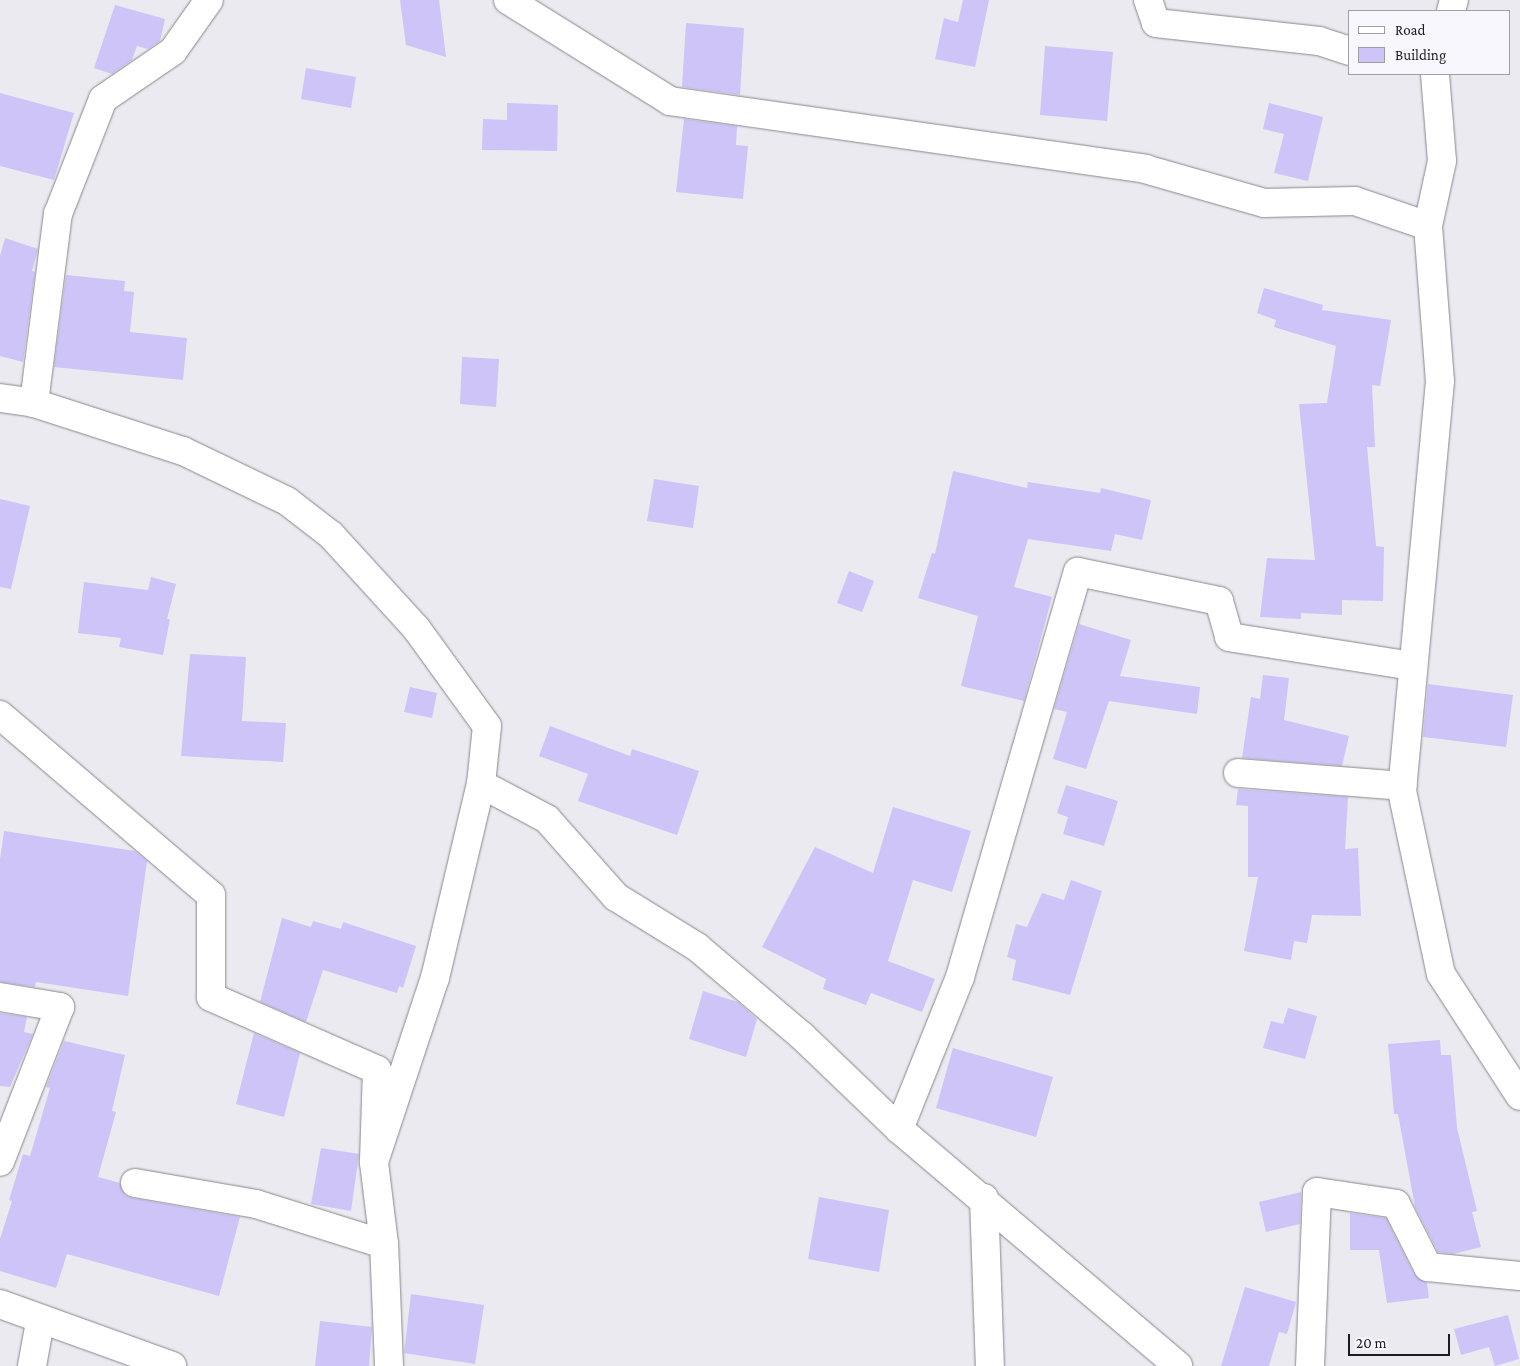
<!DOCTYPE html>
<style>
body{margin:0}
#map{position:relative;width:1520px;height:1366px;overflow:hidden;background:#ebeaf0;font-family:"Crimson Pro",serif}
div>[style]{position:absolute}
.building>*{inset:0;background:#cec4f7}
.roads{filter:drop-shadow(0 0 1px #88878d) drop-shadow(0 0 1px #88878d)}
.minor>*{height:28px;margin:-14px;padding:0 14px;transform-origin:14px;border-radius:14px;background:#fff}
span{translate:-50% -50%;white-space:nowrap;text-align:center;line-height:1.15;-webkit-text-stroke:5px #f8f7fd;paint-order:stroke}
.legend{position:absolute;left:1348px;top:10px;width:162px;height:65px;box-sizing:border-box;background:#f8f7fd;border:1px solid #a09fa3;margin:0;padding:6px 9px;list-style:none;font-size:15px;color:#1c1b1d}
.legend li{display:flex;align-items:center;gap:10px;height:25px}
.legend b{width:25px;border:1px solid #a09fa3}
.scale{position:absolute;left:1348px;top:1334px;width:102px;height:22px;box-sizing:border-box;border:2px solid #1c1b1d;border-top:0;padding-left:6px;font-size:15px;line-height:18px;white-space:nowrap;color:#1c1b1d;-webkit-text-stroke:4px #f8f7fd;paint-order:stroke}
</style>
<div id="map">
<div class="building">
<div style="clip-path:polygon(400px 0,439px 0,446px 57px,406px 45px)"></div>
<div style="clip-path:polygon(963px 0,989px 0,975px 67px,935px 59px,944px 18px,958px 22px)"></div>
<div style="clip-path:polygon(115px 5px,165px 19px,160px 41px,148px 49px,137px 46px,132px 60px,112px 74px,94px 68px)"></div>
<div style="clip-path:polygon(686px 23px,744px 28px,740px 95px,682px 87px)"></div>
<div style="clip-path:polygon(1045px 46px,1113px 52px,1107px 121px,1040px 115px)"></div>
<div style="clip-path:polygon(306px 68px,356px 77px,351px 108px,301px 99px)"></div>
<div style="clip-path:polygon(0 93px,74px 113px,54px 180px,0 166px)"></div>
<div style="clip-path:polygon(507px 103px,558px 105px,557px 151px,482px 150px,483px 119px,507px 120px)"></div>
<div style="clip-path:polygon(1269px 103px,1323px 117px,1308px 181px,1274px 173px,1284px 134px,1263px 129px)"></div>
<div style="clip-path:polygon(684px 119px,737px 126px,736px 145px,748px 146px,743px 199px,676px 192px)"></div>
<div style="clip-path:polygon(5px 238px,38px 249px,32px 271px,35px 272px,23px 362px,0 356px,0 256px)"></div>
<div style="clip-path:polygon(66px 275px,125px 281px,124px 291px,134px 292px,130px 332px,187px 338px,183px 380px,54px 367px)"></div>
<div style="clip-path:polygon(1264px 288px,1323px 305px,1322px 310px,1391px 320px,1380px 386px,1372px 385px,1375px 447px,1367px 447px,1376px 546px,1384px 547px,1383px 601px,1342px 600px,1342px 615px,1301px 613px,1301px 619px,1260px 617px,1267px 558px,1315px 560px,1299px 404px,1327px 403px,1336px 346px,1274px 327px,1276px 320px,1257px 313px)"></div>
<div style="clip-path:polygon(462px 357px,499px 359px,496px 407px,460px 404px)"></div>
<div style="clip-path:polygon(953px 471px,1027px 488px,1028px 482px,1100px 493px,1101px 488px,1151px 500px,1142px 540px,1115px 534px,1111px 551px,1028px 539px,1014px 587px,1052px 597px,1024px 701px,961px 686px,978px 616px,918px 598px,932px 553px,935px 554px)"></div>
<div style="clip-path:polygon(654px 479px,699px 486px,693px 528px,647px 521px)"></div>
<div style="clip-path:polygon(0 499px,30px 506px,11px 589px,0 587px)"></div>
<div style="clip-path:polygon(849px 571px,874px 581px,862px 612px,837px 603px)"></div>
<div style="clip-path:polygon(151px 577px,176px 584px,167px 619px,170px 619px,163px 655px,119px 647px,121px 638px,78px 633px,84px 582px,148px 590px)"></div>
<div style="clip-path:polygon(1079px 624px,1131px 640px,1120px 676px,1200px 687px,1197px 714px,1109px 701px,1086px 769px,1053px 759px,1067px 712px,1054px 709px)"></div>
<div style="clip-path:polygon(190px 654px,246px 657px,242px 721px,286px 723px,283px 762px,181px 756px)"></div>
<div style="clip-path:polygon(1263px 675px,1289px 678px,1284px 720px,1349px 736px,1342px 766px,1242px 758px,1251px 697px,1260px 699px)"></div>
<div style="clip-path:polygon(1428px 684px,1513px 695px,1506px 747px,1423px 737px)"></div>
<div style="clip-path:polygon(410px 687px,437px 693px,432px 718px,404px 712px)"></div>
<div style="clip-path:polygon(550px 726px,630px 756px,632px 749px,699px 771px,677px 835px,578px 801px,588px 774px,539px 756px)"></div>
<div style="clip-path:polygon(1066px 785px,1118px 801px,1104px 846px,1063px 834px,1068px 817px,1057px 813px)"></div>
<div style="clip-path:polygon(1238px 789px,1348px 797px,1345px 849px,1358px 848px,1361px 916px,1312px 915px,1307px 943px,1294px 941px,1291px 960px,1244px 951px,1258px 877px,1248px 877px,1248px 806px,1236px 805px)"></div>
<div style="clip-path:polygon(893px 807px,971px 831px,952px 892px,913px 880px,888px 961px,935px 979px,922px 1012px,871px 993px,866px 1005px,831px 992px,823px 989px,826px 979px,762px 947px,815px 847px,873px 873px)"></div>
<div style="clip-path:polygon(4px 831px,135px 851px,147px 861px,128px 996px,36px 982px,35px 987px,0 982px,0 859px)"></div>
<div style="clip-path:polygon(1071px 880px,1102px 891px,1070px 995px,1012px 980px,1016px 960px,1007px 957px,1016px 924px,1027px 927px,1042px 893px,1064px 900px)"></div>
<div style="clip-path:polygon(282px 918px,311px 927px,313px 921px,341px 929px,343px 922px,416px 946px,403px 988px,399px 986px,397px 993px,323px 970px,306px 1022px,260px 1002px)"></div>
<div style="clip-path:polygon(703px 991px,738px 1002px,757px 1019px,746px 1057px,689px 1039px)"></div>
<div style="clip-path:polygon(1288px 1008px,1317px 1016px,1305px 1059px,1263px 1048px,1271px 1021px,1283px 1024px)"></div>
<div style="clip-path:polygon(0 1013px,27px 1017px,24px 1032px,33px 1034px,10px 1087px,0 1086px)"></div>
<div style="clip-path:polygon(254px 1033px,300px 1053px,284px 1117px,236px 1104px)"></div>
<div style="clip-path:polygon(1440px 1040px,1441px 1055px,1451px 1055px,1457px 1128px,1477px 1211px,1472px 1212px,1481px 1247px,1453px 1254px,1438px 1252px,1415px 1207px,1398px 1114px,1394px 1114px,1388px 1044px)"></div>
<div style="clip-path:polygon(64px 1041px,125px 1055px,112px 1111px,116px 1112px,98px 1177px,120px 1183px,125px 1195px,132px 1198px,240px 1217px,219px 1296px,67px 1254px,56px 1288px,0 1271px,0 1239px,12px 1201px,9px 1200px,23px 1154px,30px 1156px,50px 1088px,46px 1087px)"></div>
<div style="clip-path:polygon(953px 1048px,1053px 1077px,1036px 1137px,936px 1108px)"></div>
<div style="clip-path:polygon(321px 1148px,359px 1154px,351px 1211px,311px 1204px)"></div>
<div style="clip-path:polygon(1301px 1192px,1300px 1224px,1266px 1232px,1259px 1202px)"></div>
<div style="clip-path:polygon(819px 1197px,889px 1210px,879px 1272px,808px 1259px)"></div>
<div style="clip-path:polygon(1350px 1213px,1386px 1218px,1414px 1274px,1427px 1283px,1429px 1298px,1387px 1303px,1379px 1250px,1350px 1250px)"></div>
<div style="clip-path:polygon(1245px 1287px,1296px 1302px,1287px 1334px,1279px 1332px,1269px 1366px,1221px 1366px)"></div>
<div style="clip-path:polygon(411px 1294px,484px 1305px,475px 1364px,404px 1353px)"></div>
<div style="clip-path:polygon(1508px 1315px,1519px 1359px,1495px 1366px,1489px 1347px,1461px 1355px,1454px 1329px)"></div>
<div style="clip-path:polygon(320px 1321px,372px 1327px,369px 1366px,315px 1366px)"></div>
</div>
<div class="roads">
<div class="minor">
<div style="left:508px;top:0;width:191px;rotate:31.9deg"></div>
<div style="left:670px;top:101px;width:480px;rotate:8.1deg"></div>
<div style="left:1145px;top:169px;width:124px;rotate:15.9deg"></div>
<div style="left:1264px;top:203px;width:91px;rotate:-1.3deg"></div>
<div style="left:1355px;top:201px;width:77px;rotate:18.9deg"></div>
<div style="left:1148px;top:0;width:24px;rotate:71deg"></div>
<div style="left:1156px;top:23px;width:164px;rotate:6.3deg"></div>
<div style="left:1319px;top:41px;width:32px;rotate:18deg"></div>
<div style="left:1451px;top:11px;width:11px;rotate:-75deg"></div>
<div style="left:1435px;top:74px;width:87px;rotate:85.4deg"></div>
<div style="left:1442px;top:161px;width:66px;rotate:102.2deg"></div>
<div style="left:1428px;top:226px;width:155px;rotate:85.6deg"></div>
<div style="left:1440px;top:381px;width:412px;rotate:95.3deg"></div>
<div style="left:1402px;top:791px;width:187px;rotate:78deg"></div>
<div style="left:1441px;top:974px;width:145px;rotate:57.1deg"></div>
<div style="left:0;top:398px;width:34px;rotate:8deg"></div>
<div style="left:34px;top:403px;width:157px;rotate:17.9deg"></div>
<div style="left:183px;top:451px;width:115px;rotate:25.7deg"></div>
<div style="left:287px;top:501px;width:56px;rotate:37.7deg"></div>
<div style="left:331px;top:535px;width:126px;rotate:47.6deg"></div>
<div style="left:416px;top:628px;width:121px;rotate:54.1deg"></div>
<div style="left:487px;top:726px;width:58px;rotate:95.9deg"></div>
<div style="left:481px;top:784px;width:75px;rotate:27.9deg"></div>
<div style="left:547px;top:819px;width:104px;rotate:48.5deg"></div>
<div style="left:616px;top:897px;width:95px;rotate:31.7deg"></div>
<div style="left:697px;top:947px;width:138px;rotate:40.3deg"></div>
<div style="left:802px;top:1036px;width:134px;rotate:43.8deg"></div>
<div style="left:899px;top:1129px;width:366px;rotate:40.3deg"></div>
<div style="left:34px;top:403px;width:191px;rotate:-82.8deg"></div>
<div style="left:58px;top:214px;width:123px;rotate:-68.6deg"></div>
<div style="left:103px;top:99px;width:85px;rotate:-34.4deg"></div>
<div style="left:173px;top:51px;width:62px;rotate:-54.8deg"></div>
<div style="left:0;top:715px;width:277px;rotate:40.5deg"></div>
<div style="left:211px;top:895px;width:102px;rotate:90deg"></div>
<div style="left:211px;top:997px;width:181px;rotate:23.7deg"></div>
<div style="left:377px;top:1070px;width:92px;rotate:91.9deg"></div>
<div style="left:1238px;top:773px;width:165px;rotate:4.5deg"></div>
<div style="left:0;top:997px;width:61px;rotate:9.5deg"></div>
<div style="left:60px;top:1007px;width:166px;rotate:111.2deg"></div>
<div style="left:899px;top:1129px;width:164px;rotate:-68.1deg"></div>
<div style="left:960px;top:977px;width:422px;rotate:-73.8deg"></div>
<div style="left:1078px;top:572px;width:144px;rotate:11.6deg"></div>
<div style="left:1219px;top:601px;width:37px;rotate:74deg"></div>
<div style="left:1229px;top:637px;width:186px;rotate:9deg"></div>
<div style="left:135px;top:1183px;width:123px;rotate:9.8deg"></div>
<div style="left:256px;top:1204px;width:134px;rotate:17.4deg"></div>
<div style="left:984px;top:1198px;width:168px;rotate:88deg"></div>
<div style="left:0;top:1304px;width:183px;rotate:19.8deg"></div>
<div style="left:32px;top:1366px;width:45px;rotate:-79.7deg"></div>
<div style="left:389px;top:1366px;width:122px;rotate:-92.3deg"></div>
<div style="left:384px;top:1244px;width:83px;rotate:-97deg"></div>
<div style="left:374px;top:1162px;width:194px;rotate:-71.7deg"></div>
<div style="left:435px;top:978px;width:199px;rotate:-76.7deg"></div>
<div style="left:1310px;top:1366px;width:174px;rotate:-87.7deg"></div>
<div style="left:1317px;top:1192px;width:80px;rotate:8.6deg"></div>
<div style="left:1396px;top:1204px;width:71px;rotate:63.1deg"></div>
<div style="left:1428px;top:1267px;width:92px;rotate:5.6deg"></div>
</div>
</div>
<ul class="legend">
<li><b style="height:6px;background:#fff"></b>Road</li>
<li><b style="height:14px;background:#cec4f7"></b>Building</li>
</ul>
<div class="scale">20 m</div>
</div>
